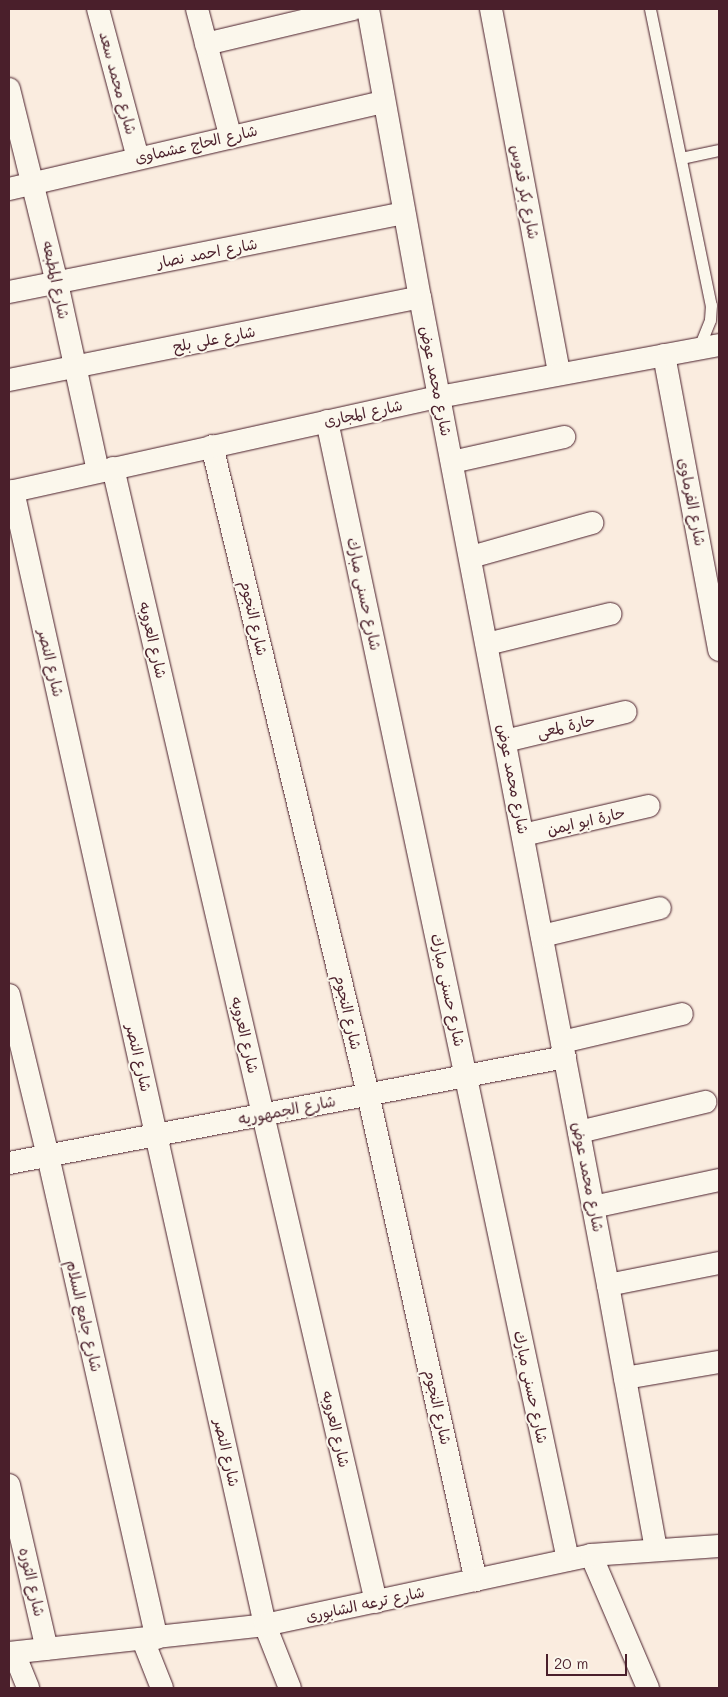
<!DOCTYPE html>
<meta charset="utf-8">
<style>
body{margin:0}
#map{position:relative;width:728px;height:1697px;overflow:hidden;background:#faecdf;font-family:Mali,"Playpen Sans Arabic",sans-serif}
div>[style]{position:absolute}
.roads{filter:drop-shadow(0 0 1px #4a1f2b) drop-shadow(0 0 1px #4a1f2b)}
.lane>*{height:11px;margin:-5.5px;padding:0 5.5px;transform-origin:5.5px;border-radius:5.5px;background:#fbf7ec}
.street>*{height:22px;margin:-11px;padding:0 11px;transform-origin:11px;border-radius:11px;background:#fbf7ec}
span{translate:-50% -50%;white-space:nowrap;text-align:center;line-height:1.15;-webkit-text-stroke:4px #fbf7ec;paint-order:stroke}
.street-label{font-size:15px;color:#4a1f2b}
.frame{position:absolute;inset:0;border:10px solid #4a1f2b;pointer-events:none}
.scale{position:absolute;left:546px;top:1654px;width:81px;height:22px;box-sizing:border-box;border:2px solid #4a1f2b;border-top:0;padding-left:6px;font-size:15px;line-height:18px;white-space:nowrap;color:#4a1f2b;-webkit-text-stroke:4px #fbf7ec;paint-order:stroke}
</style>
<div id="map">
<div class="roads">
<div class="lane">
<div style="left:650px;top:9px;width:302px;rotate:78.4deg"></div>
<div style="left:711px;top:305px;width:15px;rotate:94deg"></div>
<div style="left:710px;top:320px;width:31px;rotate:112deg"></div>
<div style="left:681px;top:158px;width:39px;rotate:-12deg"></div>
</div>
<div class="street">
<div style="left:98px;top:9px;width:154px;rotate:75deg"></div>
<div style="left:197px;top:9px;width:130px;rotate:75.3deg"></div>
<div style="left:368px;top:9px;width:293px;rotate:79.8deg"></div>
<div style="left:420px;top:297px;width:1006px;rotate:79.23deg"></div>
<div style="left:608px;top:1285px;width:268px;rotate:79.7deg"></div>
<div style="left:491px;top:9px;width:371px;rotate:79.4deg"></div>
<div style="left:206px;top:44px;width:151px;rotate:-13.4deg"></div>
<div style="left:9px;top:89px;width:200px;rotate:76.1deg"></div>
<div style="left:57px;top:283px;width:192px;rotate:77.7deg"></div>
<div style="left:9px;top:189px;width:385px;rotate:-13.1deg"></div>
<div style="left:9px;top:292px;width:403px;rotate:-11.3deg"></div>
<div style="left:664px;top:355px;width:300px;rotate:79.4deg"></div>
<div style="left:9px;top:380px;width:419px;rotate:-11.4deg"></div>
<div style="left:327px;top:421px;width:1164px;rotate:78.05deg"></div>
<div style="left:212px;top:446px;width:667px;rotate:76.46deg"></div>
<div style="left:368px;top:1094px;width:498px;rotate:77.5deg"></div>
<div style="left:452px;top:462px;width:115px;rotate:-12.6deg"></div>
<div style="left:113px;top:468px;width:1164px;rotate:76.94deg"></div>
<div style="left:13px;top:491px;width:1162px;rotate:77.47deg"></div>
<div style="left:265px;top:1625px;width:68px;rotate:68.4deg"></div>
<div style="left:9px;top:492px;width:440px;rotate:-12.5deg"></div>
<div style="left:439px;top:397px;width:285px;rotate:-10.5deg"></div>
<div style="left:471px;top:557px;width:126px;rotate:-15.7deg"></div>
<div style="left:487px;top:644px;width:127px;rotate:-13.7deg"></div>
<div style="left:505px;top:741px;width:124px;rotate:-13.5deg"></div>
<div style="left:523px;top:835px;width:129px;rotate:-13deg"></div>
<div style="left:542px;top:936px;width:121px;rotate:-13.3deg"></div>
<div style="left:9px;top:995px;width:166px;rotate:76.4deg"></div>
<div style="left:48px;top:1156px;width:494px;rotate:77.3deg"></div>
<div style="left:562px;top:1042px;width:123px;rotate:-13.1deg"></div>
<div style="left:579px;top:1132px;width:130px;rotate:-13.4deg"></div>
<div style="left:9px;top:1163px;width:566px;rotate:-10.79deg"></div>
<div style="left:593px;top:1207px;width:129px;rotate:-12.1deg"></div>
<div style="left:608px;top:1285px;width:113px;rotate:-11.2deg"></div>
<div style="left:625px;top:1378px;width:95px;rotate:-9.7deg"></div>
<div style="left:9px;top:1485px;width:168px;rotate:77deg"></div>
<div style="left:591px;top:1555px;width:145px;rotate:66.8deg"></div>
<div style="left:143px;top:1640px;width:52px;rotate:68.4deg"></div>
<div style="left:9px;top:1653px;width:258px;rotate:-6.2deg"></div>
<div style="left:265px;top:1625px;width:333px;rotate:-12.1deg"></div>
<div style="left:591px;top:1555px;width:128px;rotate:-4deg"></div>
<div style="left:14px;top:1653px;width:38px;rotate:68deg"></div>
</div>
</div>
<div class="street-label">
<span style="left:118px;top:83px;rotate:75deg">شارع محمد سعد</span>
<span style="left:196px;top:144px;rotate:-13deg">شارع الحاج عشماوى</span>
<span style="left:525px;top:192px;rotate:79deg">شارع بكر قدوس</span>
<span style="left:207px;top:253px;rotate:-11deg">شارع احمد نصار</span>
<span style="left:56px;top:280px;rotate:78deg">شارع المطبعه</span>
<span style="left:214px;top:339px;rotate:-11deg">شارع على بلح</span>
<span style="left:436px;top:381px;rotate:79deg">شارع محمد عوض</span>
<span style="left:363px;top:413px;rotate:-12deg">شارع المجارى</span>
<span style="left:692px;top:502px;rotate:79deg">شارع الفرماوى</span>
<span style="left:364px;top:594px;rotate:78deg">شارع حسنى مبارك</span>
<span style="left:254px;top:618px;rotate:77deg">شارع النجوم</span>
<span style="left:153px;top:640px;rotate:77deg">شارع العروبه</span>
<span style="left:51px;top:663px;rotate:77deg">شارع النصر</span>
<span style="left:566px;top:726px;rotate:-13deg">حارة لمعى</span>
<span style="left:513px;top:779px;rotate:79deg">شارع محمد عوض</span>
<span style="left:586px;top:821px;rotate:-13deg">حارة ابو ايمن</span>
<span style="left:448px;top:990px;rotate:78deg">شارع حسنى مبارك</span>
<span style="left:348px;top:1012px;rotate:77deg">شارع النجوم</span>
<span style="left:245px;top:1035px;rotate:77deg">شارع العروبه</span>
<span style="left:139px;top:1058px;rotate:77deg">شارع النصر</span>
<span style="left:287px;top:1110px;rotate:-11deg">شارع الجمهوريه</span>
<span style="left:588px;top:1177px;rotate:79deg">شارع محمد عوض</span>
<span style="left:84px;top:1316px;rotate:77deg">شارع جامع السلام</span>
<span style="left:531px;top:1387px;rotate:78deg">شارع حسنى مبارك</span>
<span style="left:438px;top:1407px;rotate:77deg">شارع النجوم</span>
<span style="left:336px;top:1429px;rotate:77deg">شارع العروبه</span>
<span style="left:227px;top:1453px;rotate:77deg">شارع النصر</span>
<span style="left:32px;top:1582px;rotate:77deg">شارع الثوره</span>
<span style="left:365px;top:1604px;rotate:-12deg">شارع ترعه الشابورى</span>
</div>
<div class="frame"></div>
<div class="scale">20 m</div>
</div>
